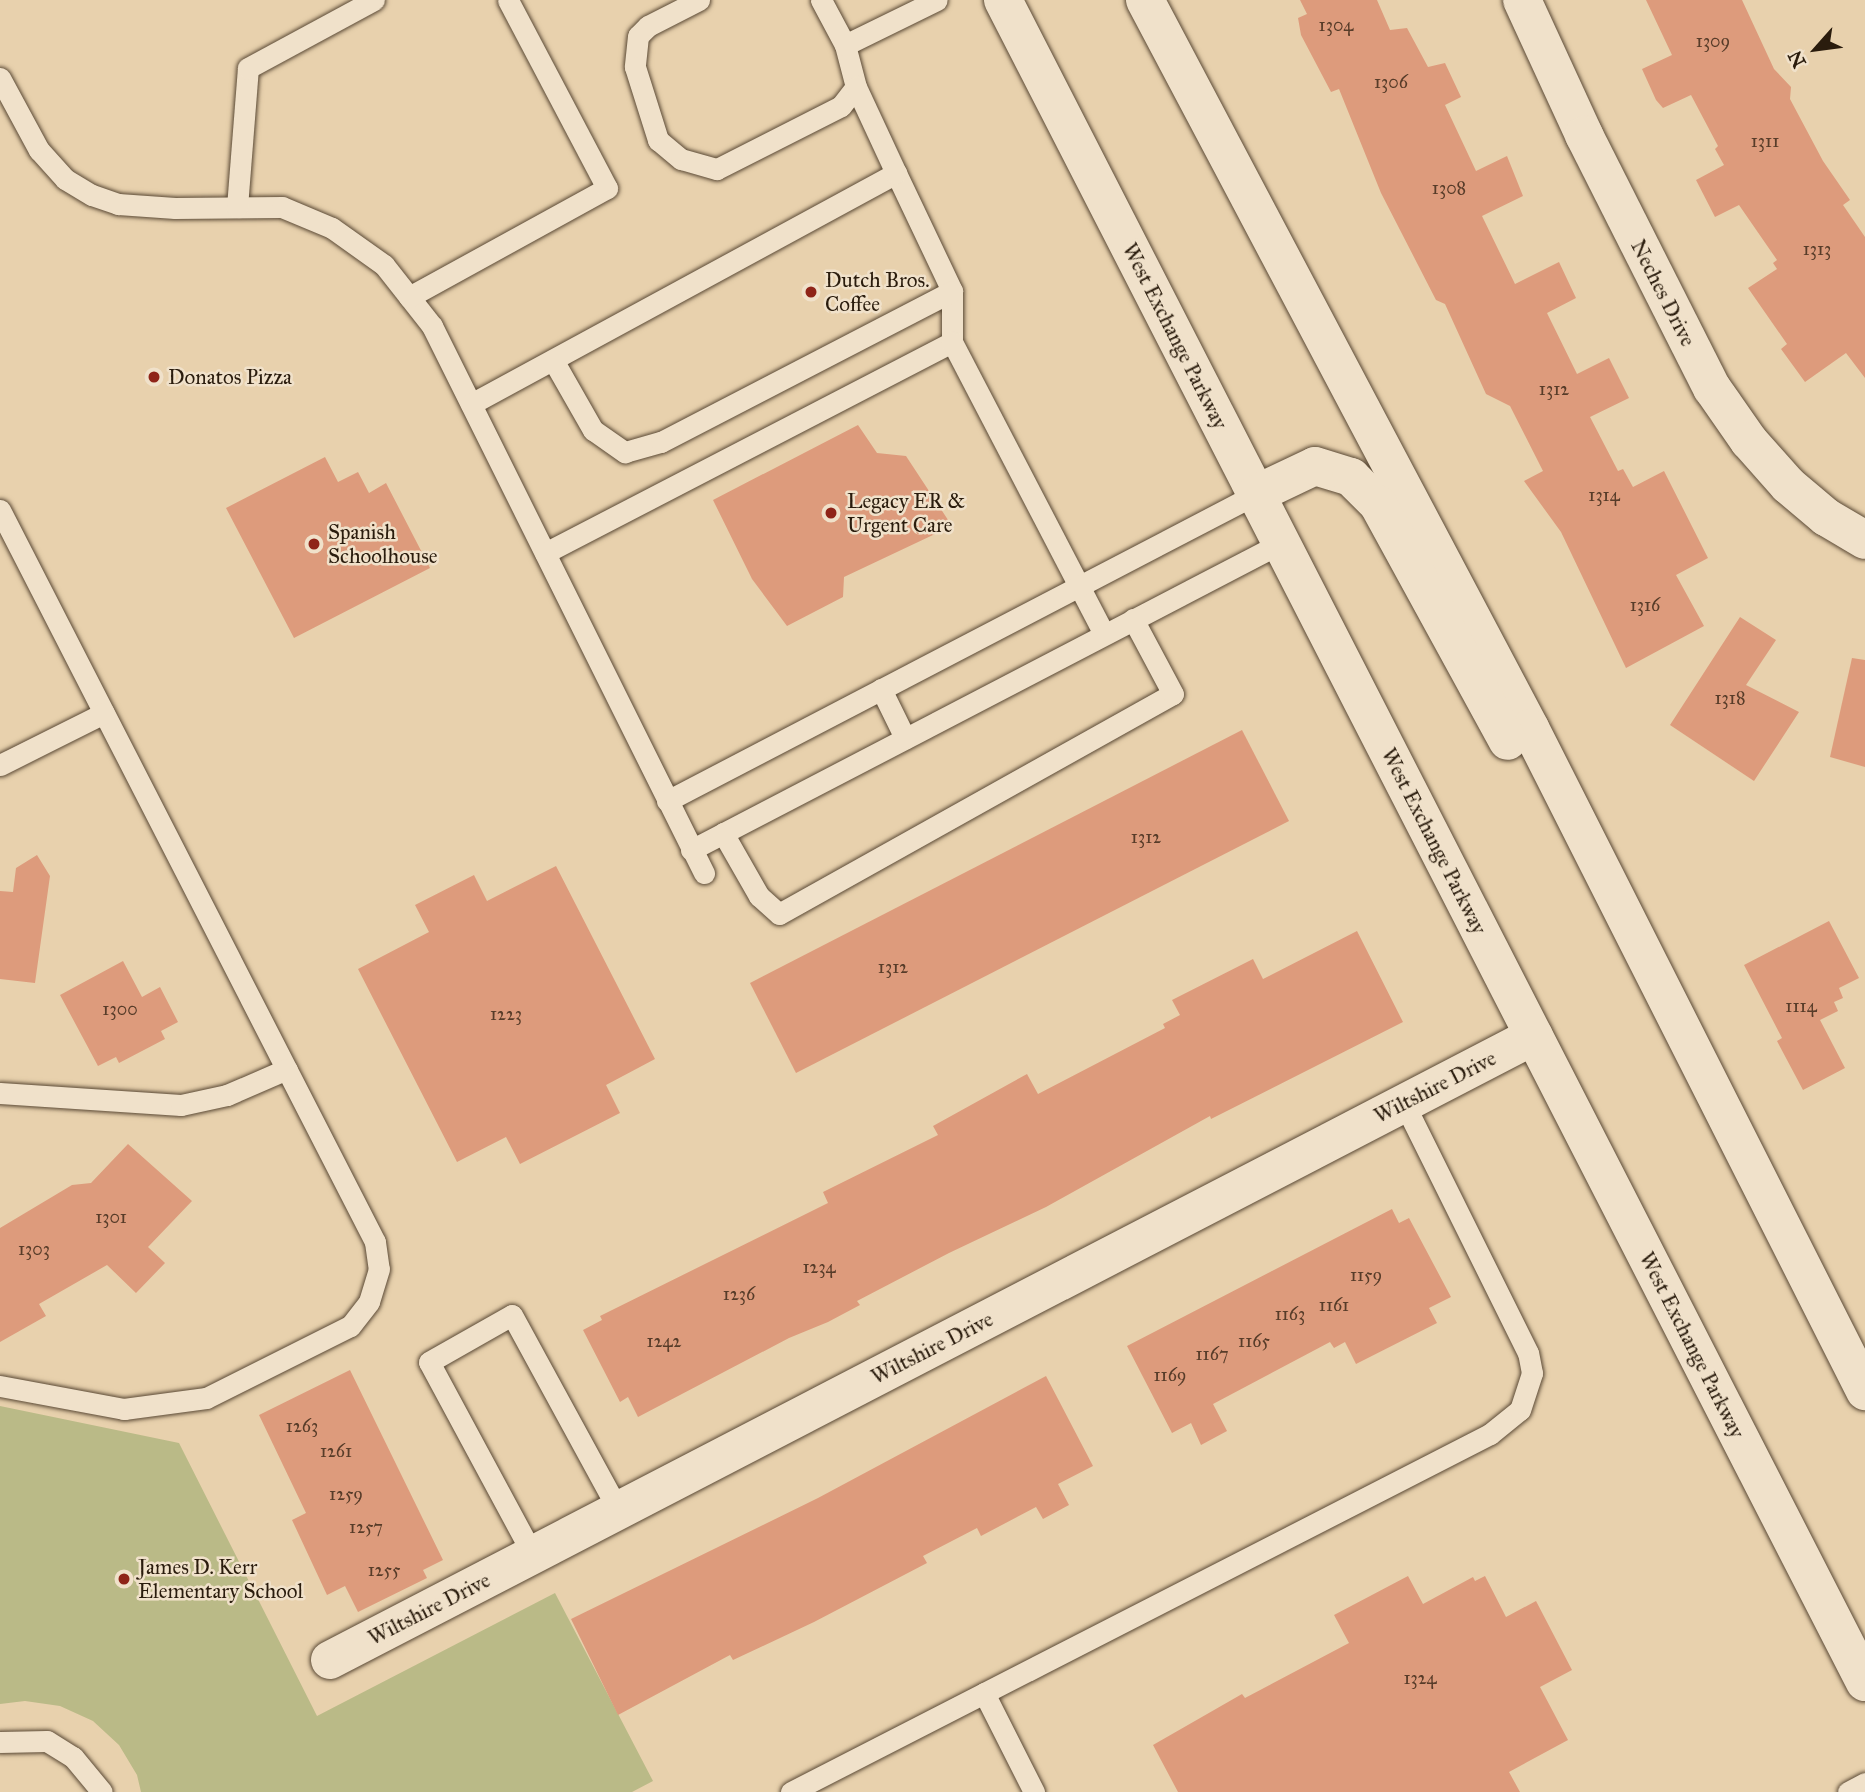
<!DOCTYPE html>
<style>
body{margin:0}
#map{position:relative;width:1865px;height:1792px;overflow:hidden;background:#e8d1ad;font-family:"IM FELL Great Primer",serif}
div>[style]{position:absolute}
.green>*{inset:0;background:#baba87}
.building>*{inset:0;background:#dd9b7c}
.roads{filter:drop-shadow(0 0 2px #5a4935) drop-shadow(0 0 2px #5a4935)}
.service>*{height:21px;margin:-10.5px;padding:0 10.5px;transform-origin:10.5px;border-radius:10.5px;background:#f0e1ca}
.minor>*{height:38px;margin:-19px;padding:0 19px;transform-origin:19px;border-radius:19px;background:#f0e1ca}
.secondary>*{height:38px;margin:-19px;padding:0 19px;transform-origin:19px;border-radius:19px;background:#f0e1ca}
.dots>*{width:19px;height:19px;translate:-50% -50%;box-sizing:border-box;border:4px solid #f0e1ca;border-radius:50%}
span{translate:-50% -50%;white-space:nowrap;text-align:center;line-height:1.15;-webkit-text-stroke:5px #f0e1ca;paint-order:stroke}
.number-label{font-size:18px;color:#573c29}
.number-label span{-webkit-text-stroke-width:0}
.poi-label{font-size:21px;color:#2a1c0d}
.left{translate:0 -50%;text-align:left}
.street-label{font-size:21px;color:#2a1c0d}
.north{position:absolute;left:1781px;top:14px;width:70px;height:70px;-webkit-text-stroke:5px #f0e1ca;paint-order:stroke;rotate:242deg;font-size:19px;font-weight:700;line-height:28px;text-align:center;color:#2a1c0d}
.north::after{content:'';display:block;margin:auto;width:24px;height:32px;background:#2a1c0d;clip-path:polygon(50% 0,100% 100%,50% 72%,0 100%)}
</style>
<div id="map">
<div class="green">
<div style="clip-path:polygon(0 1406px,179px 1443px,317px 1716px,555px 1593px,653px 1781px,632px 1792px,141px 1792px,137px 1775px,119px 1745px,93px 1721px,60px 1706px,25px 1701px,0 1704px)"></div>
</div>
<div class="building">
<div style="clip-path:polygon(1300px 0,1377px 0,1390px 30px,1407px 28px,1428px 67px,1445px 63px,1461px 97px,1445px 105px,1476px 171px,1507px 156px,1523px 196px,1482px 216px,1515px 284px,1559px 262px,1576px 298px,1547px 313px,1577px 374px,1609px 358px,1629px 398px,1590px 417px,1618px 471px,1623px 469px,1633px 487px,1664px 471px,1708px 558px,1676px 575px,1704px 626px,1626px 668px,1561px 532px,1524px 481px,1543px 471px,1510px 406px,1486px 394px,1445px 304px,1436px 300px,1381px 193px,1339px 89px,1331px 92px,1301px 35px,1298px 18px,1307px 14px)"></div>
<div style="clip-path:polygon(1646px 0,1742px 0,1774px 69px,1791px 87px,1790px 99px,1823px 161px,1850px 200px,1843px 205px,1865px 237px,1865px 378px,1846px 353px,1805px 382px,1781px 349px,1787px 344px,1748px 288px,1777px 269px,1773px 263px,1777px 260px,1739px 205px,1715px 217px,1696px 180px,1724px 165px,1715px 149px,1718px 146px,1691px 95px,1663px 108px,1656px 100px,1642px 69px,1672px 55px)"></div>
<div style="clip-path:polygon(858px 425px,877px 453px,906px 456px,952px 526px,844px 577px,843px 597px,787px 626px,752px 579px,713px 500px)"></div>
<div style="clip-path:polygon(325px 457px,338px 482px,358px 472px,369px 493px,386px 483px,430px 568px,294px 638px,226px 508px)"></div>
<div style="clip-path:polygon(1740px 617px,1776px 640px,1746px 685px,1799px 712px,1754px 781px,1670px 725px)"></div>
<div style="clip-path:polygon(1852px 658px,1865px 660px,1865px 767px,1830px 757px)"></div>
<div style="clip-path:polygon(1242px 730px,1289px 821px,796px 1073px,750px 983px)"></div>
<div style="clip-path:polygon(37px 855px,50px 876px,35px 983px,0 979px,0 891px,13px 892px,16px 868px)"></div>
<div style="clip-path:polygon(556px 866px,655px 1059px,606px 1085px,620px 1113px,520px 1164px,506px 1137px,457px 1162px,358px 969px,429px 932px,415px 905px,474px 875px,487px 901px)"></div>
<div style="clip-path:polygon(1829px 921px,1859px 978px,1839px 988px,1843px 998px,1834px 1002px,1838px 1011px,1820px 1020px,1845px 1068px,1803px 1090px,1777px 1041px,1782px 1038px,1744px 965px)"></div>
<div style="clip-path:polygon(1357px 931px,1403px 1022px,1211px 1119px,1210px 1116px,1046px 1207px,949px 1253px,857px 1301px,860px 1305px,828px 1322px,789px 1338px,638px 1417px,628px 1397px,620px 1402px,583px 1330px,602px 1320px,600px 1316px,828px 1203px,823px 1192px,938px 1135px,933px 1126px,1027px 1074px,1038px 1094px,1165px 1028px,1163px 1024px,1180px 1015px,1172px 1000px,1253px 959px,1263px 979px)"></div>
<div style="clip-path:polygon(123px 961px,142px 997px,160px 987px,178px 1022px,161px 1031px,165px 1039px,119px 1063px,116px 1057px,98px 1066px,60px 995px)"></div>
<div style="clip-path:polygon(128px 1144px,192px 1201px,148px 1247px,165px 1263px,136px 1293px,107px 1265px,39px 1304px,46px 1316px,0 1342px,0 1228px,72px 1185px,91px 1183px)"></div>
<div style="clip-path:polygon(1392px 1209px,1399px 1223px,1409px 1218px,1451px 1297px,1429px 1308px,1437px 1323px,1356px 1364px,1345px 1342px,1334px 1348px,1330px 1342px,1213px 1404px,1227px 1431px,1201px 1445px,1191px 1423px,1172px 1433px,1127px 1346px)"></div>
<div style="clip-path:polygon(350px 1370px,443px 1560px,423px 1570px,427px 1578px,358px 1612px,345px 1586px,327px 1595px,292px 1520px,306px 1513px,259px 1415px)"></div>
<div style="clip-path:polygon(1046px 1376px,1093px 1466px,1058px 1484px,1069px 1505px,1043px 1519px,1036px 1507px,981px 1536px,977px 1528px,923px 1556px,927px 1563px,814px 1622px,733px 1660px,730px 1655px,618px 1715px,571px 1619px,818px 1498px)"></div>
<div style="clip-path:polygon(1408px 1576px,1423px 1604px,1473px 1577px,1475px 1581px,1485px 1576px,1506px 1617px,1536px 1601px,1572px 1670px,1540px 1687px,1568px 1740px,1509px 1772px,1520px 1792px,1178px 1792px,1153px 1745px,1242px 1694px,1245px 1698px,1349px 1643px,1334px 1615px)"></div>
</div>
<div class="roads">
<div class="service">
<div style="left:699px;top:0;width:57px;rotate:153deg"></div>
<div style="left:648px;top:26px;width:14px;rotate:135deg"></div>
<div style="left:638px;top:36px;width:31px;rotate:96deg"></div>
<div style="left:635px;top:67px;width:77px;rotate:72.5deg"></div>
<div style="left:658px;top:140px;width:30px;rotate:40deg"></div>
<div style="left:681px;top:159px;width:37px;rotate:16deg"></div>
<div style="left:717px;top:169px;width:139px;rotate:-26.9deg"></div>
<div style="left:841px;top:106px;width:24px;rotate:-52deg"></div>
<div style="left:856px;top:87px;width:43px;rotate:-104.7deg"></div>
<div style="left:821px;top:0;width:51px;rotate:61.9deg"></div>
<div style="left:845px;top:45px;width:102px;rotate:-26.1deg"></div>
<div style="left:0;top:78px;width:82px;rotate:61.6deg"></div>
<div style="left:39px;top:150px;width:39px;rotate:48deg"></div>
<div style="left:65px;top:179px;width:31px;rotate:31deg"></div>
<div style="left:92px;top:195px;width:28px;rotate:19deg"></div>
<div style="left:118px;top:204px;width:57px;rotate:4deg"></div>
<div style="left:175px;top:208px;width:107px;rotate:-0.5deg"></div>
<div style="left:282px;top:207px;width:54px;rotate:22.8deg"></div>
<div style="left:332px;top:228px;width:64px;rotate:35.4deg"></div>
<div style="left:384px;top:265px;width:78px;rotate:51.8deg"></div>
<div style="left:432px;top:326px;width:611px;rotate:63.56deg"></div>
<div style="left:896px;top:173px;width:131px;rotate:64.6deg"></div>
<div style="left:952px;top:291px;width:51px;rotate:90deg"></div>
<div style="left:237px;top:207px;width:139px;rotate:-85.5deg"></div>
<div style="left:248px;top:68px;width:143px;rotate:-28.4deg"></div>
<div style="left:409px;top:297px;width:226px;rotate:-28.8deg"></div>
<div style="left:607px;top:188px;width:212px;rotate:-117.8deg"></div>
<div style="left:553px;top:360px;width:81px;rotate:60.3deg"></div>
<div style="left:593px;top:430px;width:39px;rotate:35deg"></div>
<div style="left:625px;top:452px;width:37px;rotate:-16deg"></div>
<div style="left:661px;top:442px;width:328px;rotate:-27.4deg"></div>
<div style="left:471px;top:404px;width:484px;rotate:-28.5deg"></div>
<div style="left:896px;top:173px;width:95px;rotate:-114.9deg"></div>
<div style="left:0;top:510px;width:822px;rotate:62.87deg"></div>
<div style="left:375px;top:1242px;width:27px;rotate:82deg"></div>
<div style="left:379px;top:1269px;width:34px;rotate:107deg"></div>
<div style="left:369px;top:1302px;width:31px;rotate:128deg"></div>
<div style="left:350px;top:1326px;width:161px;rotate:153.4deg"></div>
<div style="left:206px;top:1398px;width:83px;rotate:172.4deg"></div>
<div style="left:124px;top:1409px;width:126px;rotate:-169.5deg"></div>
<div style="left:545px;top:553px;width:458px;rotate:-27.4deg"></div>
<div style="left:952px;top:342px;width:329px;rotate:62.5deg"></div>
<div style="left:881px;top:689px;width:55px;rotate:63.9deg"></div>
<div style="left:0;top:765px;width:116px;rotate:-26.6deg"></div>
<div style="left:667px;top:801px;width:664px;rotate:-27.53deg"></div>
<div style="left:723px;top:833px;width:73px;rotate:60.3deg"></div>
<div style="left:759px;top:896px;width:27px;rotate:42deg"></div>
<div style="left:779px;top:914px;width:451px;rotate:-29.2deg"></div>
<div style="left:1173px;top:694px;width:85px;rotate:-118.1deg"></div>
<div style="left:691px;top:850px;width:665px;rotate:-27.49deg"></div>
<div style="left:0;top:1093px;width:181px;rotate:3.8deg"></div>
<div style="left:181px;top:1105px;width:47px;rotate:-12.3deg"></div>
<div style="left:227px;top:1095px;width:65px;rotate:-23.4deg"></div>
<div style="left:533px;top:1555px;width:219px;rotate:-118.3deg"></div>
<div style="left:429px;top:1362px;width:95px;rotate:-29.5deg"></div>
<div style="left:512px;top:1315px;width:223px;rotate:61.4deg"></div>
<div style="left:984px;top:1693px;width:111px;rotate:63.2deg"></div>
<div style="left:0;top:1742px;width:47px;rotate:-1.2deg"></div>
<div style="left:47px;top:1741px;width:31px;rotate:32deg"></div>
<div style="left:73px;top:1757px;width:45px;rotate:50.4deg"></div>
<div style="left:791px;top:1792px;width:785px;rotate:-27.12deg"></div>
<div style="left:1490px;top:1434px;width:38px;rotate:-39deg"></div>
<div style="left:1520px;top:1410px;width:39px;rotate:-72deg"></div>
<div style="left:1532px;top:1373px;width:20px;rotate:-101deg"></div>
<div style="left:1528px;top:1353px;width:279px;rotate:-116.4deg"></div>
<div style="left:1848px;top:1792px;width:19px;rotate:-28deg"></div>
</div>
<div class="minor">
<div style="left:1522px;top:0;width:149px;rotate:65.3deg"></div>
<div style="left:1584px;top:135px;width:284px;rotate:63.2deg"></div>
<div style="left:1712px;top:388px;width:65px;rotate:55.1deg"></div>
<div style="left:1749px;top:441px;width:59px;rotate:48.4deg"></div>
<div style="left:1788px;top:485px;width:50px;rotate:40.1deg"></div>
<div style="left:1826px;top:517px;width:45px;rotate:30.5deg"></div>
<div style="left:330px;top:1660px;width:1356px;rotate:-27.4deg"></div>
</div>
<div class="secondary">
<div style="left:1003px;top:0;width:1890px;rotate:62.87deg"></div>
<div style="left:1145px;top:0;width:824px;rotate:62.13deg"></div>
<div style="left:1530px;top:728px;width:743px;rotate:63.19deg"></div>
<div style="left:1256px;top:494px;width:65px;rotate:-25.4deg"></div>
<div style="left:1315px;top:466px;width:38px;rotate:17deg"></div>
<div style="left:1351px;top:477px;width:38px;rotate:45deg"></div>
<div style="left:1378px;top:504px;width:270px;rotate:61.3deg"></div>
</div>
</div>
<div class="dots">
<div style="left:811px;top:292px;background:#8f2418"></div>
<div style="left:154px;top:377px;background:#8f2418"></div>
<div style="left:831px;top:513px;background:#8f2418"></div>
<div style="left:314px;top:544px;background:#8f2418"></div>
<div style="left:124px;top:1579px;background:#8f2418"></div>
</div>
<div class="number-label">
<span style="left:1336px;top:25px">1304</span>
<span style="left:1713px;top:41px">1309</span>
<span style="left:1391px;top:82px">1306</span>
<span style="left:1765px;top:141px">1311</span>
<span style="left:1449px;top:188px">1308</span>
<span style="left:1817px;top:249px">1313</span>
<span style="left:1554px;top:389px">1312</span>
<span style="left:1604px;top:495px">1314</span>
<span style="left:1645px;top:605px">1316</span>
<span style="left:1730px;top:698px">1318</span>
<span style="left:1146px;top:837px">1312</span>
<span style="left:893px;top:967px">1312</span>
<span style="left:1801px;top:1006px">1114</span>
<span style="left:120px;top:1009px">1300</span>
<span style="left:506px;top:1014px">1223</span>
<span style="left:111px;top:1217px">1301</span>
<span style="left:34px;top:1249px">1303</span>
<span style="left:819px;top:1267px">1234</span>
<span style="left:1366px;top:1275px">1159</span>
<span style="left:739px;top:1294px">1236</span>
<span style="left:1334px;top:1305px">1161</span>
<span style="left:1290px;top:1314px">1163</span>
<span style="left:664px;top:1341px">1242</span>
<span style="left:1254px;top:1341px">1165</span>
<span style="left:1212px;top:1354px">1167</span>
<span style="left:1170px;top:1375px">1169</span>
<span style="left:302px;top:1426px">1263</span>
<span style="left:336px;top:1451px">1261</span>
<span style="left:346px;top:1494px">1259</span>
<span style="left:366px;top:1527px">1257</span>
<span style="left:384px;top:1570px">1255</span>
<span style="left:1420px;top:1678px">1324</span>
</div>
<div class="poi-label">
<span class="left" style="left:825px;top:292px">Dutch Bros.<br>Coffee</span>
<span class="left" style="left:168px;top:377px">Donatos Pizza</span>
<span class="left" style="left:847px;top:513px">Legacy ER &amp;<br>Urgent Care</span>
<span class="left" style="left:328px;top:544px">Spanish<br>Schoolhouse</span>
<span class="left" style="left:138px;top:1579px">James D. Kerr<br>Elementary School</span>
</div>
<div class="street-label">
<span style="left:1663px;top:293px;rotate:63deg">Neches Drive</span>
<span style="left:1175px;top:336px;rotate:63deg">West Exchange Parkway</span>
<span style="left:1434px;top:841px;rotate:63deg">West Exchange Parkway</span>
<span style="left:1435px;top:1087px;rotate:-27deg">Wiltshire Drive</span>
<span style="left:1692px;top:1345px;rotate:63deg">West Exchange Parkway</span>
<span style="left:932px;top:1348px;rotate:-27deg">Wiltshire Drive</span>
<span style="left:429px;top:1609px;rotate:-27deg">Wiltshire Drive</span>
</div>
<div class="north">N</div>
</div>
